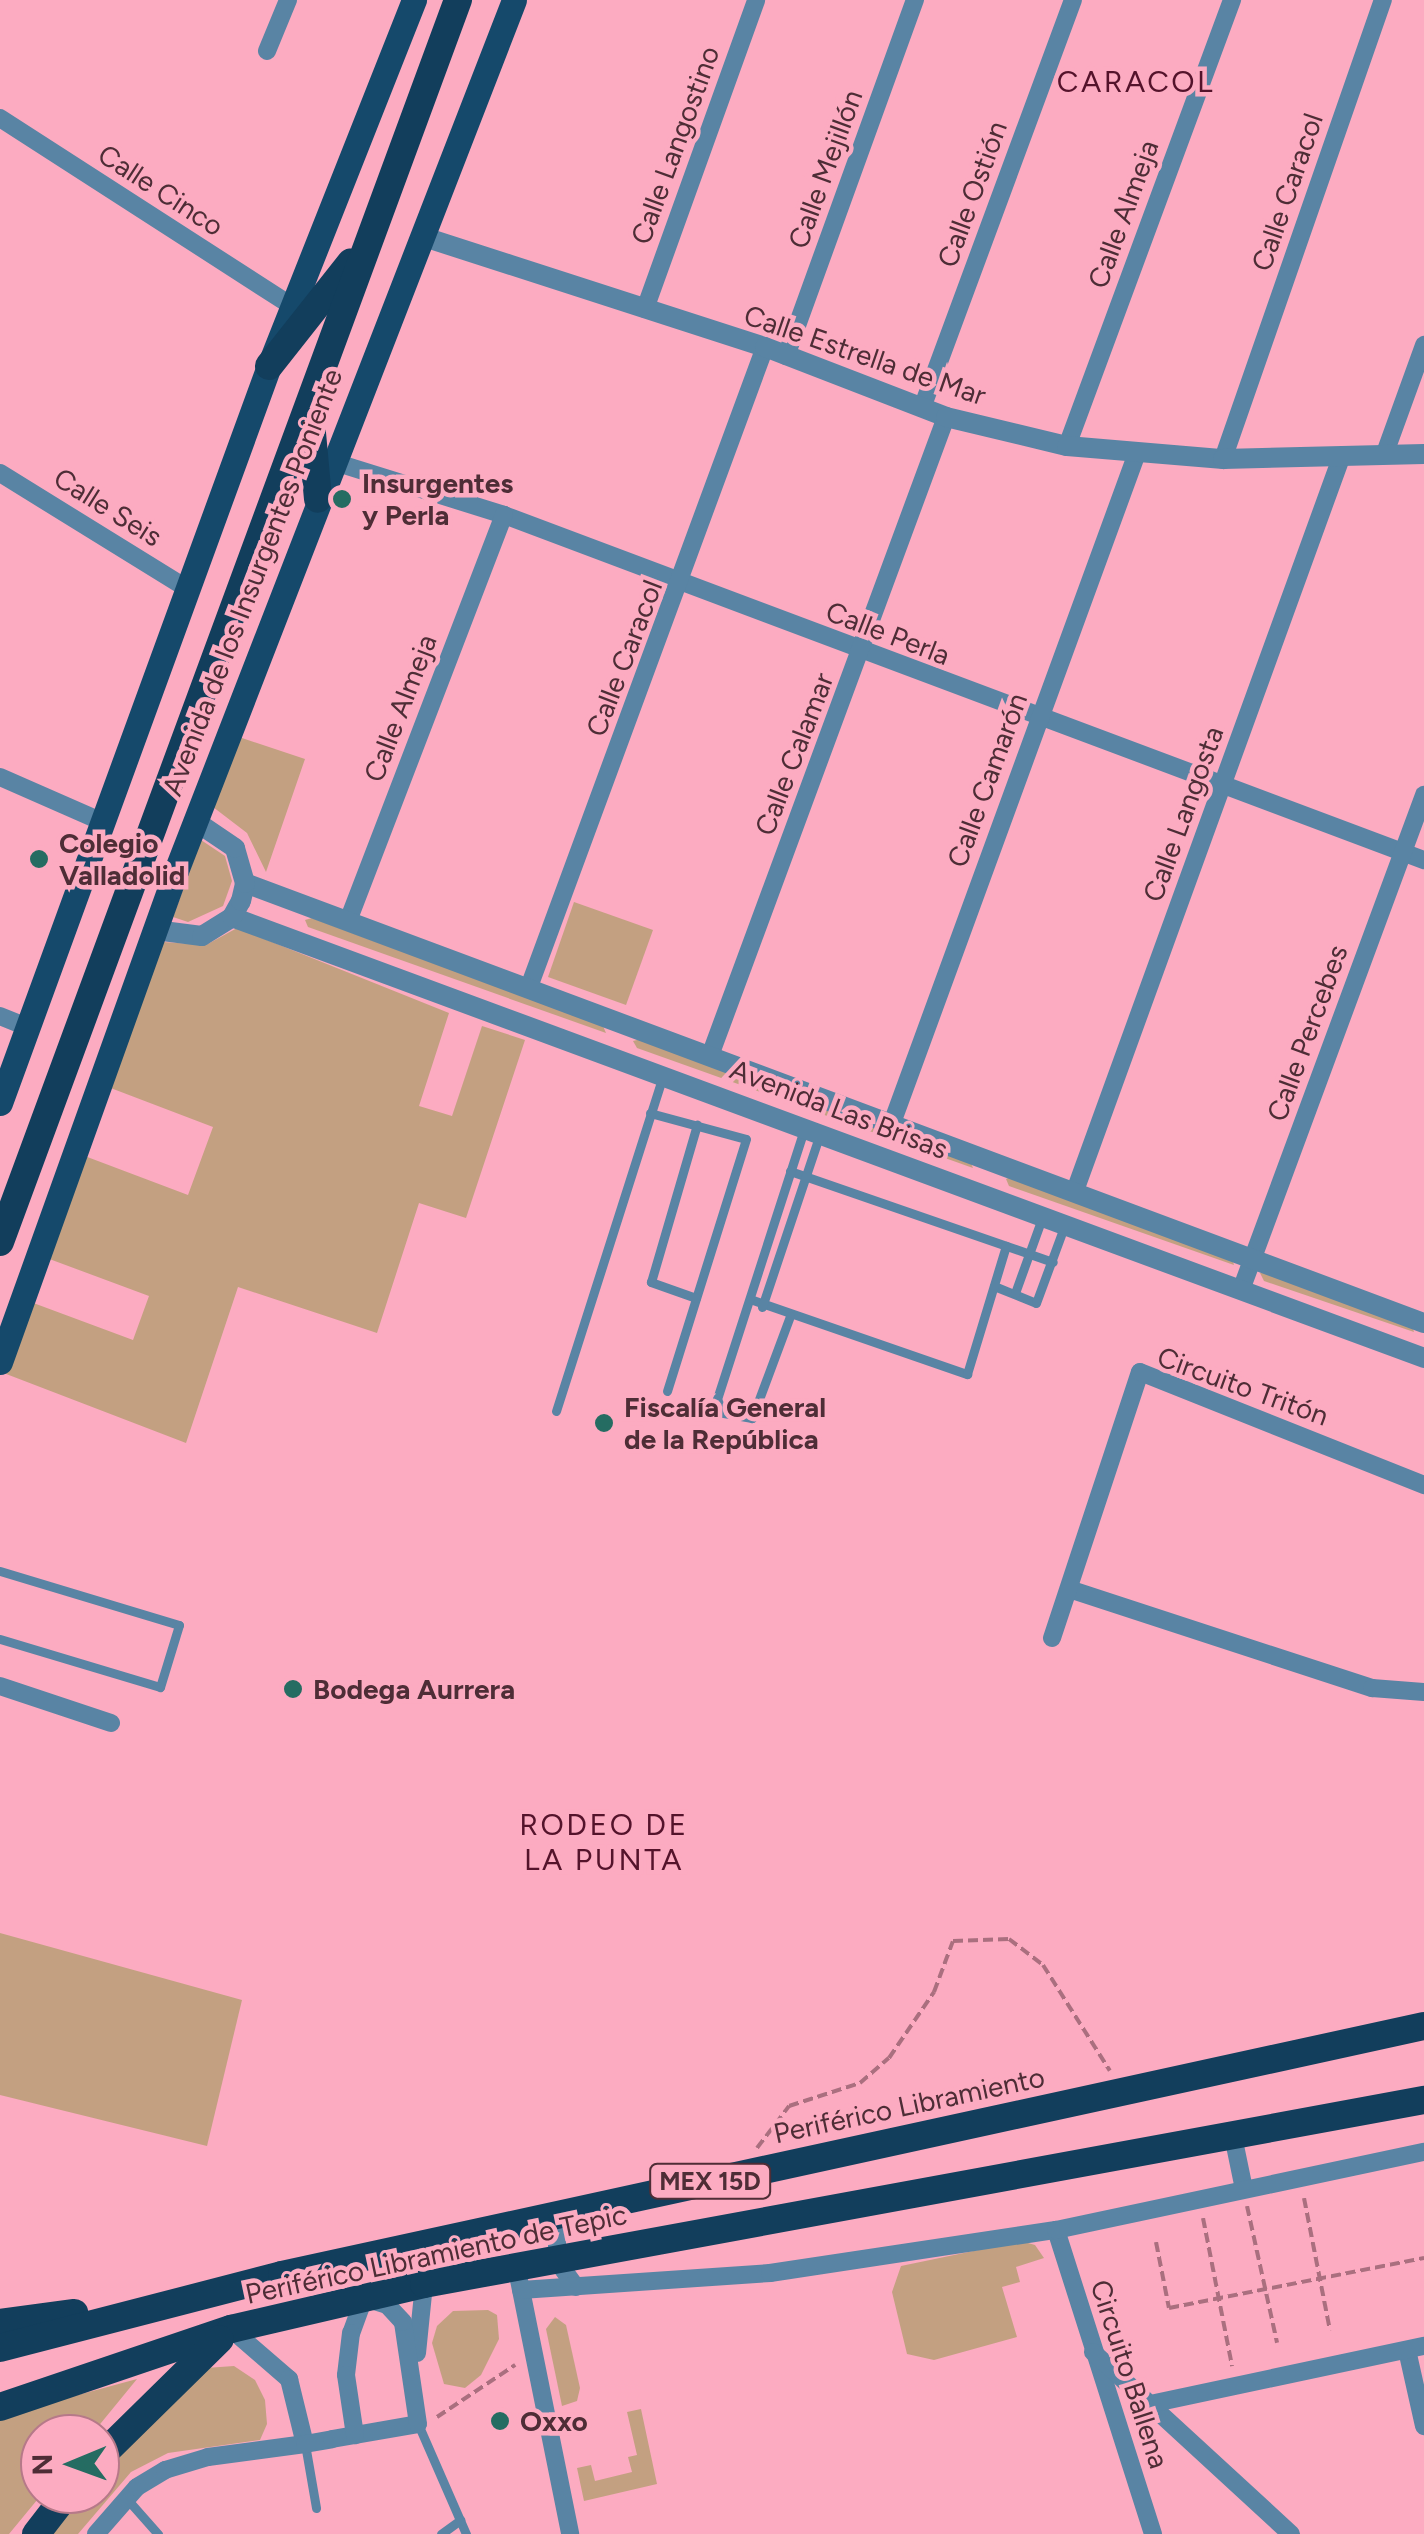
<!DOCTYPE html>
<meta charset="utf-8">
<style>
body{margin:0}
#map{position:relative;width:1424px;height:2534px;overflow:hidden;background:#fcabc1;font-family:Figtree,sans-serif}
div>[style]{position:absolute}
.green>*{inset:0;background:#c3a081}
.path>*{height:4px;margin-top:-2px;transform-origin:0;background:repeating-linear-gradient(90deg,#aa6f7f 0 10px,transparent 0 15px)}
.service>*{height:9px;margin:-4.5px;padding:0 4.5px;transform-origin:4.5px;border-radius:4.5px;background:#5984a4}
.minor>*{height:18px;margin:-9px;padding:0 9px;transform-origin:9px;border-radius:9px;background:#5984a4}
.tertiary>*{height:20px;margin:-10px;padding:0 10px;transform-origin:10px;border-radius:10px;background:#5984a4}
.primary>*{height:25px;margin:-12.5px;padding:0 12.5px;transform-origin:12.5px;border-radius:12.5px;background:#15496b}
.trunk>*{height:28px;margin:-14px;padding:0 14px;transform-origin:14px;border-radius:14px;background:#123e5c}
.dots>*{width:28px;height:28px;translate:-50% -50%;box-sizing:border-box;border:5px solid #fcabc1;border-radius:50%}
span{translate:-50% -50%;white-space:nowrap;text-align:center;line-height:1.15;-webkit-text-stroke:9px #fcabc1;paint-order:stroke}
.shield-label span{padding:2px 8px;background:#fcabc1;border:2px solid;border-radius:8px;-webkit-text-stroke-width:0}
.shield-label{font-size:25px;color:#4e2d36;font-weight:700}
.street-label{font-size:28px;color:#4e2d36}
.poi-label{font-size:28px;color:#4e2d36;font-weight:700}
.left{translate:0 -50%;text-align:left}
.neighbourhood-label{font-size:30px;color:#54132b;letter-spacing:2.5px}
.north{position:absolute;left:20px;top:2414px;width:100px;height:100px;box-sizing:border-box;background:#fcabc1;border:2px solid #b67989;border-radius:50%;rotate:269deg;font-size:28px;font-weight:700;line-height:40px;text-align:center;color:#4e2d36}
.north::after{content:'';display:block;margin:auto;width:35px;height:45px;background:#256c62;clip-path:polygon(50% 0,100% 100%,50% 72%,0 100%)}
</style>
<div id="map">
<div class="green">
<div style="clip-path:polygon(236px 736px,305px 759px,266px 872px,247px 833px,213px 807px)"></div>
<div style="clip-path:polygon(201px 840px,225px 856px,232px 881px,223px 906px,188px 922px,173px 917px)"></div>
<div style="clip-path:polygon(574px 902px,653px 930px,626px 1005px,548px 977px)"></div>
<div style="clip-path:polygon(312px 918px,603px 1026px,606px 1033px,308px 927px,305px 920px)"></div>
<div style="clip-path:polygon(237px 928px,449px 1013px,419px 1106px,452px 1116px,482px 1026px,525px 1040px,466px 1218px,419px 1203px,377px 1333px,238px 1287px,186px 1443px,1px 1372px,28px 1301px,133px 1340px,149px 1296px,44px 1257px,82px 1155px,188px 1195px,213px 1127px,108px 1087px,163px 942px,206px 945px)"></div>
<div style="clip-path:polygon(641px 1039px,970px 1161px,973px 1168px,637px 1048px,633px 1041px)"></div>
<div style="clip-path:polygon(1013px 1176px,1232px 1258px,1234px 1265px,1009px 1186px,1006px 1179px)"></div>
<div style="clip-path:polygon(1269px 1272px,1412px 1325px,1414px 1332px,1264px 1281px,1260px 1273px)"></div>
<div style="clip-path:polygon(0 1933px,242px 2000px,207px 2146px,0 2095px)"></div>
<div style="clip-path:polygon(1021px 2241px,1035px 2245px,1044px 2258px,1016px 2267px,1020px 2282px,1002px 2287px,1017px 2337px,934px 2360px,907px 2354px,892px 2292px,901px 2266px)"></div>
<div style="clip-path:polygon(488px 2310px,497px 2315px,499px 2339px,481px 2375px,465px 2388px,444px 2384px,432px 2343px,437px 2326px,453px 2311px)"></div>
<div style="clip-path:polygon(555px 2317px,566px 2325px,580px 2388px,577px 2401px,562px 2406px,546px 2329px)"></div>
<div style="clip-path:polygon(234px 2366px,255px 2380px,265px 2400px,267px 2424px,260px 2440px,168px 2453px,131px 2472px,78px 2534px,49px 2534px,84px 2494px,100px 2494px,100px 2476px,206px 2368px)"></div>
<div style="clip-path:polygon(137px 2379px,92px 2434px,40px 2434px,42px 2494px,9px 2534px,0 2534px,0 2416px)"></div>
<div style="clip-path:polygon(641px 2409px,657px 2484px,584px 2501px,577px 2468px,591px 2465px,595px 2481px,632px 2472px,628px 2457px,637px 2455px,627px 2412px)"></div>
</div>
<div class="path">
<div style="left:757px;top:2148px;width:53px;rotate:-52.7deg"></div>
<div style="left:789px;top:2106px;width:75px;rotate:-17.9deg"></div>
<div style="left:860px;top:2083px;width:38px;rotate:-41deg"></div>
<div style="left:889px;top:2058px;width:80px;rotate:-55.7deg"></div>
<div style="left:934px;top:1992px;width:54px;rotate:-69.6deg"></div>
<div style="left:953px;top:1941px;width:56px;rotate:-2deg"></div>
<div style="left:1009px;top:1939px;width:43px;rotate:37.4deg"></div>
<div style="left:1043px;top:1965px;width:125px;rotate:57.7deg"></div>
<div style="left:1304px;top:2198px;width:135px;rotate:78.9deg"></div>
<div style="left:1247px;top:2206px;width:140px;rotate:77.6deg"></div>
<div style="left:1203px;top:2218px;width:151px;rotate:78.9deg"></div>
<div style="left:1156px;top:2242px;width:67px;rotate:78.9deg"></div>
<div style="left:1169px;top:2308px;width:260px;rotate:-11.1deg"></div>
<div style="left:437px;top:2417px;width:94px;rotate:-33.7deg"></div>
</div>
<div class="service">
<div style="left:650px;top:1113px;width:99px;rotate:15.2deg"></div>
<div style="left:746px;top:1139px;width:264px;rotate:107.4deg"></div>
<div style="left:790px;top:1171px;width:278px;rotate:19.1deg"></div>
<div style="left:994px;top:1286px;width:45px;rotate:22deg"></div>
<div style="left:1036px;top:1303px;width:81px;rotate:-69.8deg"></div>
<div style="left:1015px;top:1293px;width:80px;rotate:-70.2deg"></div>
<div style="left:696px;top:1298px;width:48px;rotate:-160.4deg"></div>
<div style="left:651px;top:1282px;width:164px;rotate:-73.7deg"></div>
<div style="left:750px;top:1299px;width:230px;rotate:19.1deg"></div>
<div style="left:967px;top:1374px;width:134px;rotate:-73.1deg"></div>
<div style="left:762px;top:1307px;width:182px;rotate:-71.5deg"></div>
<div style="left:790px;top:1316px;width:109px;rotate:110.4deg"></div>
<div style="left:752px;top:1418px;width:29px;rotate:-170deg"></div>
<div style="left:723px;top:1413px;width:15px;rotate:-113deg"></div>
<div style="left:717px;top:1399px;width:284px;rotate:-72.1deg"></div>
<div style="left:556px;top:1411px;width:353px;rotate:-72.3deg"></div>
<div style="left:0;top:1571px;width:187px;rotate:16.8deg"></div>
<div style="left:179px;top:1625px;width:65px;rotate:107deg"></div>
<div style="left:160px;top:1687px;width:167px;rotate:-163.3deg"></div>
<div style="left:418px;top:2424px;width:120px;rotate:66.4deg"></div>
<div style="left:305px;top:2444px;width:65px;rotate:80.2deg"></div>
<div style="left:127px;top:2499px;width:47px;rotate:48.5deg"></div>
<div style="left:441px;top:2534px;width:24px;rotate:-36deg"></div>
</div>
<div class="minor">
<div style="left:267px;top:51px;width:55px;rotate:-67.6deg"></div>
<div style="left:0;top:118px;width:349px;rotate:32.8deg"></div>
<div style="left:645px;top:309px;width:328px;rotate:-70.2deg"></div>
<div style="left:786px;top:356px;width:379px;rotate:-70.1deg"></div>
<div style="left:922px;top:408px;width:435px;rotate:-69.7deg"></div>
<div style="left:1067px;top:446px;width:476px;rotate:-69.7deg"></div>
<div style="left:1385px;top:453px;width:115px;rotate:-70.1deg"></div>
<div style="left:1223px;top:459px;width:486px;rotate:-70.8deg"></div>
<div style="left:331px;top:461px;width:181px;rotate:17.3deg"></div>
<div style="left:504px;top:515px;width:983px;rotate:20.56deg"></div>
<div style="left:0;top:473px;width:219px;rotate:31.7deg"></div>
<div style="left:0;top:777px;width:109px;rotate:23.7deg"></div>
<div style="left:348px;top:921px;width:435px;rotate:-69deg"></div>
<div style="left:529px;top:987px;width:682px;rotate:-69.76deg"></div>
<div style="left:0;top:1016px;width:29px;rotate:22deg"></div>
<div style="left:711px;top:1053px;width:678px;rotate:-69.72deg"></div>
<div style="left:892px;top:1123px;width:710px;rotate:-69.91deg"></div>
<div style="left:1076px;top:1188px;width:777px;rotate:-70.05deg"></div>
<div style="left:1241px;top:1290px;width:528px;rotate:-69.71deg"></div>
<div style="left:1069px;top:1589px;width:319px;rotate:18.1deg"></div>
<div style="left:1372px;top:1688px;width:52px;rotate:4.4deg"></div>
<div style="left:1052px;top:1638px;width:280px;rotate:-71.7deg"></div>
<div style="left:1140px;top:1372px;width:306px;rotate:21.7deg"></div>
<div style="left:0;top:1686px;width:117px;rotate:18.4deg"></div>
<div style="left:1233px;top:2136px;width:54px;rotate:78.3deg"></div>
<div style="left:557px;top:2225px;width:36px;rotate:90deg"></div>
<div style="left:557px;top:2261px;width:32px;rotate:54deg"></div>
<div style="left:1056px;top:2230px;width:319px;rotate:72.3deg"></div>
<div style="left:519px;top:2280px;width:259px;rotate:78.6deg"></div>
<div style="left:521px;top:2290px;width:250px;rotate:-3.9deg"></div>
<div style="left:770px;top:2273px;width:289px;rotate:-8.6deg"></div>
<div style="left:1056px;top:2230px;width:376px;rotate:-12deg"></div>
<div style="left:231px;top:2329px;width:77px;rotate:40.8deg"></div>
<div style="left:289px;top:2379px;width:67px;rotate:76.2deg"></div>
<div style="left:1407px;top:2350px;width:78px;rotate:77.4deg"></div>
<div style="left:1093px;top:2352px;width:269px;rotate:42.6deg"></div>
<div style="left:417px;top:2353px;width:69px;rotate:-84.2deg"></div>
<div style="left:1155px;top:2403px;width:275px;rotate:-12deg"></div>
<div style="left:96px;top:2534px;width:62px;rotate:-48.9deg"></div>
<div style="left:137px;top:2487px;width:33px;rotate:-31deg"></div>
<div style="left:165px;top:2470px;width:45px;rotate:-16.8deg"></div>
<div style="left:208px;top:2457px;width:98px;rotate:-7.6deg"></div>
<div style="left:305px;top:2444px;width:27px;rotate:-10deg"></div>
<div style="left:332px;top:2439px;width:87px;rotate:-9.9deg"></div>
<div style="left:418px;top:2424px;width:103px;rotate:-98.4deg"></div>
<div style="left:403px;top:2322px;width:23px;rotate:-133deg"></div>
<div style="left:387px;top:2305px;width:24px;rotate:-163deg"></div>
<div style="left:364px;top:2298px;width:37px;rotate:110deg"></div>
<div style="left:351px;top:2333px;width:42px;rotate:96.8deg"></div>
<div style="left:346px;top:2375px;width:61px;rotate:81.5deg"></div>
</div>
<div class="tertiary">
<div style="left:421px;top:236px;width:361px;rotate:17.9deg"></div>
<div style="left:765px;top:347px;width:194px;rotate:21.1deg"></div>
<div style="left:946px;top:417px;width:124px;rotate:13.5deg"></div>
<div style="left:1067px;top:446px;width:157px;rotate:4.8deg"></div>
<div style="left:1223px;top:459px;width:201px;rotate:-1.4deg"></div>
<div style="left:245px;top:883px;width:1258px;rotate:20.47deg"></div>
<div style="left:232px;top:917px;width:1271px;rotate:20.3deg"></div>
<div style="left:155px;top:930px;width:47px;rotate:7.3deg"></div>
<div style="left:202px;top:936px;width:36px;rotate:-32deg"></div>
<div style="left:232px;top:917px;width:18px;rotate:-61deg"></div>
<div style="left:241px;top:901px;width:18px;rotate:-77deg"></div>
<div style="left:245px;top:883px;width:36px;rotate:-106deg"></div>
<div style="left:235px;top:848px;width:48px;rotate:-146deg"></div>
</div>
<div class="primary">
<div style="left:0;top:1103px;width:785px;rotate:-69.95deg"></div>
<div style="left:269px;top:366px;width:394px;rotate:-68.4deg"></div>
<div style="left:0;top:1362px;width:522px;rotate:-70.28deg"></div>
<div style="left:176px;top:871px;width:934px;rotate:-68.79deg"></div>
</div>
<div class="trunk">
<div style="left:269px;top:366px;width:132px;rotate:-51.7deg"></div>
<div style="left:310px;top:411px;width:88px;rotate:84.8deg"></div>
<div style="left:0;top:1242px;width:1324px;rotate:-69.76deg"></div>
<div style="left:0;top:2323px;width:75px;rotate:-7.7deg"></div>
<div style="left:0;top:2348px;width:291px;rotate:-14.5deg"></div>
<div style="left:282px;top:2275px;width:1169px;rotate:-12.3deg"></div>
<div style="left:0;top:2407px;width:244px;rotate:-18.7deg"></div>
<div style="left:231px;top:2329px;width:198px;rotate:-13.1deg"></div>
<div style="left:424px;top:2284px;width:1017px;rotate:-10.43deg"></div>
<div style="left:100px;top:2457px;width:168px;rotate:-44.5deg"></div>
<div style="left:36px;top:2534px;width:51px;rotate:-52.2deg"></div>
</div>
<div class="dots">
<div style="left:342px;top:499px;background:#256c62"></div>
<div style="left:39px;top:859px;background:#256c62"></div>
<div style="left:604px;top:1423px;background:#256c62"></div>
<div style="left:293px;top:1689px;background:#256c62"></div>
<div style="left:500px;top:2421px;background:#256c62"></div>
</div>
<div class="shield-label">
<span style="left:710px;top:2181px">MEX 15D</span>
</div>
<div class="street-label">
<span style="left:675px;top:145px;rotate:-70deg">Calle Langostino</span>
<span style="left:825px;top:169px;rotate:-70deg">Calle Mejillón</span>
<span style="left:161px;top:190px;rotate:33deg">Calle Cinco</span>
<span style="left:1287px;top:192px;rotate:-71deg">Calle Caracol</span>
<span style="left:972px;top:194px;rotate:-70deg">Calle Ostión</span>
<span style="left:1123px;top:214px;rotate:-70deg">Calle Almeja</span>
<span style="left:865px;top:355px;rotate:19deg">Calle Estrella de Mar</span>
<span style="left:108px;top:507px;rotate:32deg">Calle Seis</span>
<span style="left:252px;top:582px;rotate:-69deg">Avenida de los Insurgentes Poniente</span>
<span style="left:888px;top:633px;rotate:21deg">Calle Perla</span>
<span style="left:624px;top:658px;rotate:-69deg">Calle Caracol</span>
<span style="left:400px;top:708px;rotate:-69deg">Calle Almeja</span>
<span style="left:794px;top:754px;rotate:-69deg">Calle Calamar</span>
<span style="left:987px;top:780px;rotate:-70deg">Calle Camarón</span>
<span style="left:1183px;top:814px;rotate:-70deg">Calle Langosta</span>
<span style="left:1307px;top:1033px;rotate:-70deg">Calle Percebes</span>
<span style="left:839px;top:1109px;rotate:21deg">Avenida Las Brisas</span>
<span style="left:1243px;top:1386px;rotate:20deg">Circuito Tritón</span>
<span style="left:909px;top:2105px;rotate:-12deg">Periférico Libramiento</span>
<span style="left:436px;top:2254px;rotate:-12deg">Periférico Libramiento de Tepic</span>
<span style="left:1130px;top:2374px;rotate:72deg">Circuito Ballena</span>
</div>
<div class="poi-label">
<span class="left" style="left:362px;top:499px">Insurgentes<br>y Perla</span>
<span class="left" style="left:59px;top:859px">Colegio<br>Valladolid</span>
<span class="left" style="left:624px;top:1423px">Fiscalía General<br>de la República</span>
<span class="left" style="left:313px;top:1689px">Bodega Aurrera</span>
<span class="left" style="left:520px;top:2421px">Oxxo</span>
</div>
<div class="neighbourhood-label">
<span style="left:1136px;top:82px">CARACOL</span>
<span style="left:604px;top:1842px">RODEO DE<br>LA PUNTA</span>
</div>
<div class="north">N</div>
</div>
